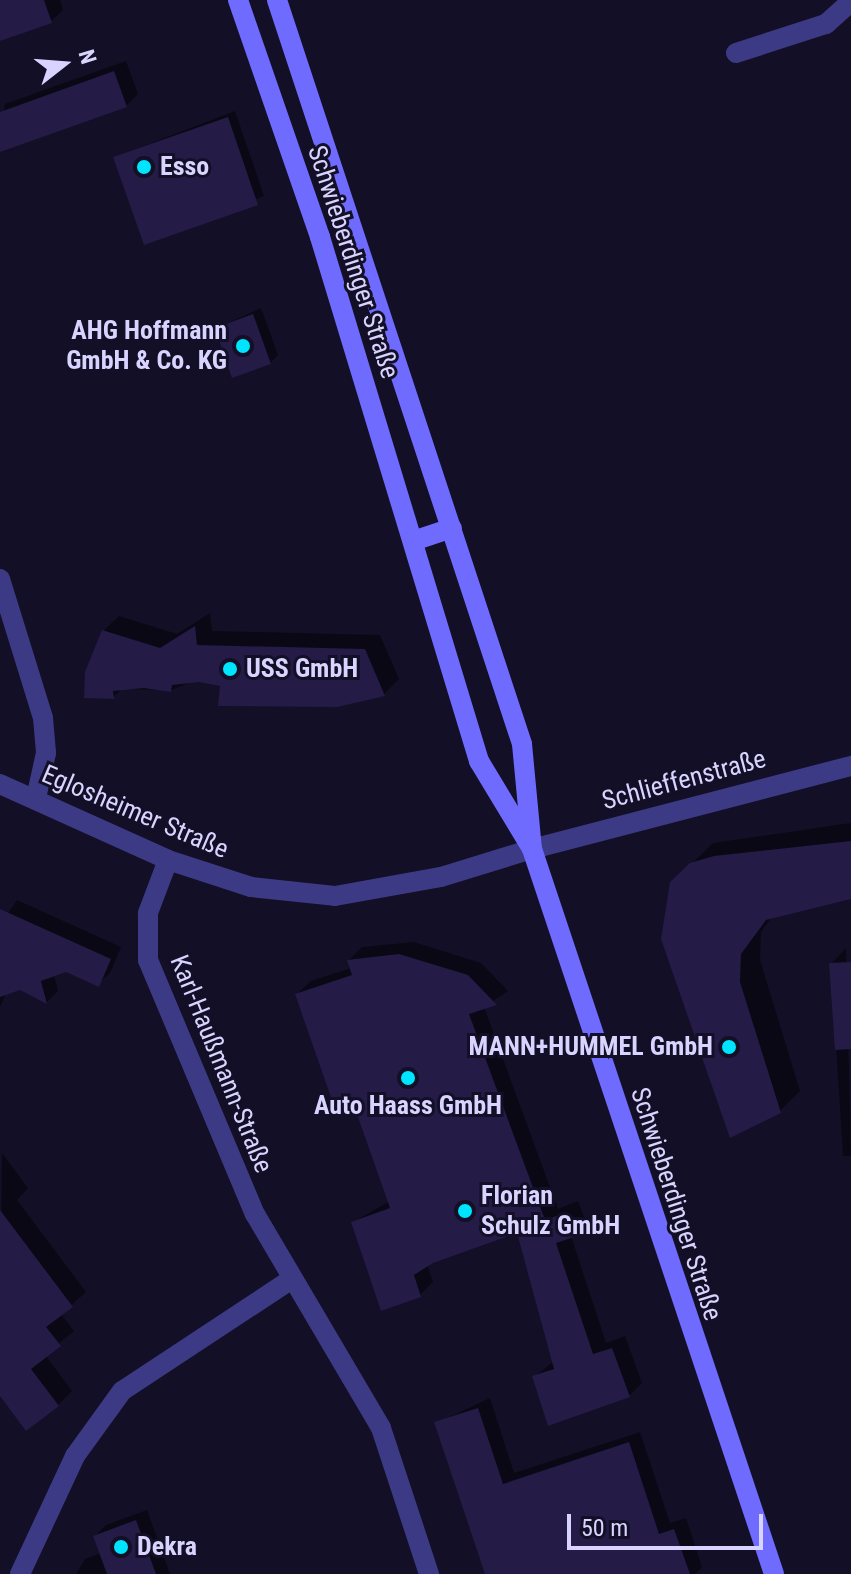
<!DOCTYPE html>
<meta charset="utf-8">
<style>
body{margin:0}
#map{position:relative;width:851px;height:1574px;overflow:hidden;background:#130f26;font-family:"Roboto Condensed",sans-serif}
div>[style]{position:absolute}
.shadow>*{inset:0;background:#0007}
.building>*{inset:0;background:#241b47}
.minor>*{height:20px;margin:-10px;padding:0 10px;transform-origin:10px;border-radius:10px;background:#3d3a85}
.tertiary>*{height:20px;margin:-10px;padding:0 10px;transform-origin:10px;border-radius:10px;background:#3d3a85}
.secondary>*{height:20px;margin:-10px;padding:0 10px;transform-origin:10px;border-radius:10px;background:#6f6bff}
.dots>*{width:22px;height:22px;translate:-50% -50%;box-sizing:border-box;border:4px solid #130f26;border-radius:50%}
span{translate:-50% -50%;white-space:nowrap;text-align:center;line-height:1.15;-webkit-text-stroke:6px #130f26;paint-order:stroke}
.poi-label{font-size:26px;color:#d9d4ff;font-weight:700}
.left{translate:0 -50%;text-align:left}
.right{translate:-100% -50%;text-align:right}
.street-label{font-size:26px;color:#d9d4ff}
.north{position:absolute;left:24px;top:24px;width:80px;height:80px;-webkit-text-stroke:6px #130f26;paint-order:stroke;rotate:73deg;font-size:22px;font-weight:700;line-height:32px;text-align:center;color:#d9d4ff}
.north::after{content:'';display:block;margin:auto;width:28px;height:36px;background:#d9d4ff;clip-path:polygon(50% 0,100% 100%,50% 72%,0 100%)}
.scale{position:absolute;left:567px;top:1514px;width:196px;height:36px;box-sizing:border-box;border:4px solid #d9d4ff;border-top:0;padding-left:10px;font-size:24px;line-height:28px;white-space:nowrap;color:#d9d4ff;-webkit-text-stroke:6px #130f26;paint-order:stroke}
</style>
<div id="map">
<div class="shadow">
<div style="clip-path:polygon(0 0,60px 0,63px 10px,51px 21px,0 39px)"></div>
<div style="clip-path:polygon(126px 61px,138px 94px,126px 106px,0 135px,5px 104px)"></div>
<div style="clip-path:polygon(235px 111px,264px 196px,145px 242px,115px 157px)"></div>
<div style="clip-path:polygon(261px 308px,278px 355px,270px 363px,217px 328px)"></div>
<div style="clip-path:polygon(210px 613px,212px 631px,380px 635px,399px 679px,384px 694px,199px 679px,171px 690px,122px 689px,113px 697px,103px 631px,119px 616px,177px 634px)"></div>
<div style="clip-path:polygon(851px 823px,851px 898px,774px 914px,761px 932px,760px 960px,800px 1091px,779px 1112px,672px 883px,713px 843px)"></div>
<div style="clip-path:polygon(17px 900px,121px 947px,110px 973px,98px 984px,66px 970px,54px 975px,58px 991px,47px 1002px,20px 987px,6px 993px,0 1007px,0 925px)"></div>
<div style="clip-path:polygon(414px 942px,481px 963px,508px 991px,484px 1007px,558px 1209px,578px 1201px,586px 1222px,571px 1236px,606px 1343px,625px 1336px,642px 1383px,629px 1396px,534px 1377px,554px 1361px,518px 1231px,427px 1264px,433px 1282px,420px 1295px,353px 1222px,390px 1201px,354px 1097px,297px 994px,311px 981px,351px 968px,349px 960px,362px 947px)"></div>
<div style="clip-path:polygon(846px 948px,851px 1156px,843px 1156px,831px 964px)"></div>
<div style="clip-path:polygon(2px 1153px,28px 1188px,17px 1200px,86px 1292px,61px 1314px,74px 1331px,45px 1355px,72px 1391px,58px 1405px,0 1393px)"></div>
<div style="clip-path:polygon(490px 1398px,514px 1473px,640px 1432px,670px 1523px,686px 1518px,702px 1567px,695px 1574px,486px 1574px,437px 1423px)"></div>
<div style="clip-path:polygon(147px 1510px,170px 1574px,76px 1574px,85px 1559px,101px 1553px,95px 1536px,106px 1525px)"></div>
</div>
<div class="building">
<div style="clip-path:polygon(0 0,44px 0,52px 23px,0 41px)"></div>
<div style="clip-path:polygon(114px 71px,127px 107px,0 152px,0 112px)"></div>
<div style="clip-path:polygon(228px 117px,258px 205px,144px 245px,113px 157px)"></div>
<div style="clip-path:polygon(253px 314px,271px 364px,232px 378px,215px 328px)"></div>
<div style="clip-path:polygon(195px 626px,197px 645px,365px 649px,385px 696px,337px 707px,218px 706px,220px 686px,199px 682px,172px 685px,171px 692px,144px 688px,113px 691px,114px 699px,84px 698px,85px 672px,102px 630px,160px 648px)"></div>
<div style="clip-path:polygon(851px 841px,851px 899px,766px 920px,741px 954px,740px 982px,781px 1113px,730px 1138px,661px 939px,670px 882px,690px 863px,714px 856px)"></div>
<div style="clip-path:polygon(0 909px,111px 959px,99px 987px,66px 972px,41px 981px,47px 1004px,20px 990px,0 997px)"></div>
<div style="clip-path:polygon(399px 954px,468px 975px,497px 1005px,469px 1014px,545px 1220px,565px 1213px,574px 1237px,556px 1243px,593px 1354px,612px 1348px,630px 1397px,548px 1426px,532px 1376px,554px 1369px,517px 1233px,433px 1263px,414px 1275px,421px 1297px,381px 1311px,351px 1222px,390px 1208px,352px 1100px,334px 1106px,295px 994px,352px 975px,347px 960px)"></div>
<div style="clip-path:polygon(851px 962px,851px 1049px,835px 1050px,829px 963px)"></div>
<div style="clip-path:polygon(0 1210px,73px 1307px,46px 1327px,61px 1346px,31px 1369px,59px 1406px,26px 1431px,0 1396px)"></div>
<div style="clip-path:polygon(478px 1408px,503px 1484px,629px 1442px,659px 1534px,674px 1529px,690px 1574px,485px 1574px,434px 1422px)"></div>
<div style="clip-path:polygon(136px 1520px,156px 1574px,107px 1574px,93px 1536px)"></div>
</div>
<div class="minor">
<div style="left:736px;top:53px;width:95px;rotate:-17.9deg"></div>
<div style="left:826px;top:24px;width:25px;rotate:-42deg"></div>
<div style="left:0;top:579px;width:145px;rotate:72.8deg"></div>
<div style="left:43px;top:718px;width:35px;rotate:85deg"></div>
<div style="left:46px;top:753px;width:46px;rotate:102.5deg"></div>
<div style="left:0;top:784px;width:184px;rotate:24.3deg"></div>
<div style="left:168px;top:860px;width:87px;rotate:18deg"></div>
<div style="left:251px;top:887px;width:84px;rotate:6.1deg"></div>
<div style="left:335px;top:896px;width:108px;rotate:-10.2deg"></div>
<div style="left:441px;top:877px;width:95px;rotate:-17.1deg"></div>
<div style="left:168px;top:860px;width:57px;rotate:110.7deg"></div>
<div style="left:148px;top:913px;width:47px;rotate:90deg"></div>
<div style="left:148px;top:960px;width:276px;rotate:67.2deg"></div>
<div style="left:255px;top:1214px;width:248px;rotate:59.5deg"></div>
<div style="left:381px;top:1428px;width:154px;rotate:71.8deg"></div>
<div style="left:20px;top:1574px;width:130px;rotate:-65deg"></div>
<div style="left:75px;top:1456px;width:80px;rotate:-54.1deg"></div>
<div style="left:122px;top:1391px;width:200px;rotate:-33.4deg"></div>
</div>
<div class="tertiary">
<div style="left:532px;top:849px;width:330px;rotate:-14.6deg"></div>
</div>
<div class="secondary">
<div style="left:238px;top:0;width:251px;rotate:70.9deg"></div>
<div style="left:320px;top:237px;width:548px;rotate:73.12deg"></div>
<div style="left:479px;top:761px;width:103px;rotate:58.9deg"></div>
<div style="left:532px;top:849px;width:764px;rotate:71.54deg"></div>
<div style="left:277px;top:0;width:783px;rotate:71.77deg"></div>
<div style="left:522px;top:744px;width:105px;rotate:84.6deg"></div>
<div style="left:413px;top:541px;width:41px;rotate:-18.4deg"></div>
</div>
<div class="dots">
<div style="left:144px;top:167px;background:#00e5ff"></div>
<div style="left:243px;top:346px;background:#00e5ff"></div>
<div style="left:230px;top:669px;background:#00e5ff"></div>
<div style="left:729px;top:1047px;background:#00e5ff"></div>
<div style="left:408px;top:1078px;background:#00e5ff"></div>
<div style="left:465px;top:1211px;background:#00e5ff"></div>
<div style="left:121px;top:1547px;background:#00e5ff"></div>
</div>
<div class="poi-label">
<span class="left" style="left:160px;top:167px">Esso</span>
<span class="right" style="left:227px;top:346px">AHG Hoffmann<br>GmbH &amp; Co. KG</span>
<span class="left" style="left:246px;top:669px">USS GmbH</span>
<span class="right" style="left:713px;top:1047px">MANN+HUMMEL GmbH</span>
<span style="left:408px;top:1106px">Auto Haass GmbH</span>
<span class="left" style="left:481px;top:1211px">Florian<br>Schulz GmbH</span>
<span class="left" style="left:137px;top:1547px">Dekra</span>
</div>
<div class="street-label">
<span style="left:353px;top:262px;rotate:72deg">Schwieberdinger Straße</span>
<span style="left:684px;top:780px;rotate:-15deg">Schlieffenstraße</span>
<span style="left:135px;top:812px;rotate:23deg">Eglosheimer Straße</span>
<span style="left:221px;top:1064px;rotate:68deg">Karl-Haußmann-Straße</span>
<span style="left:676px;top:1204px;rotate:72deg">Schwieberdinger Straße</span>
</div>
<div class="north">N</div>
<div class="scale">50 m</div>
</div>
